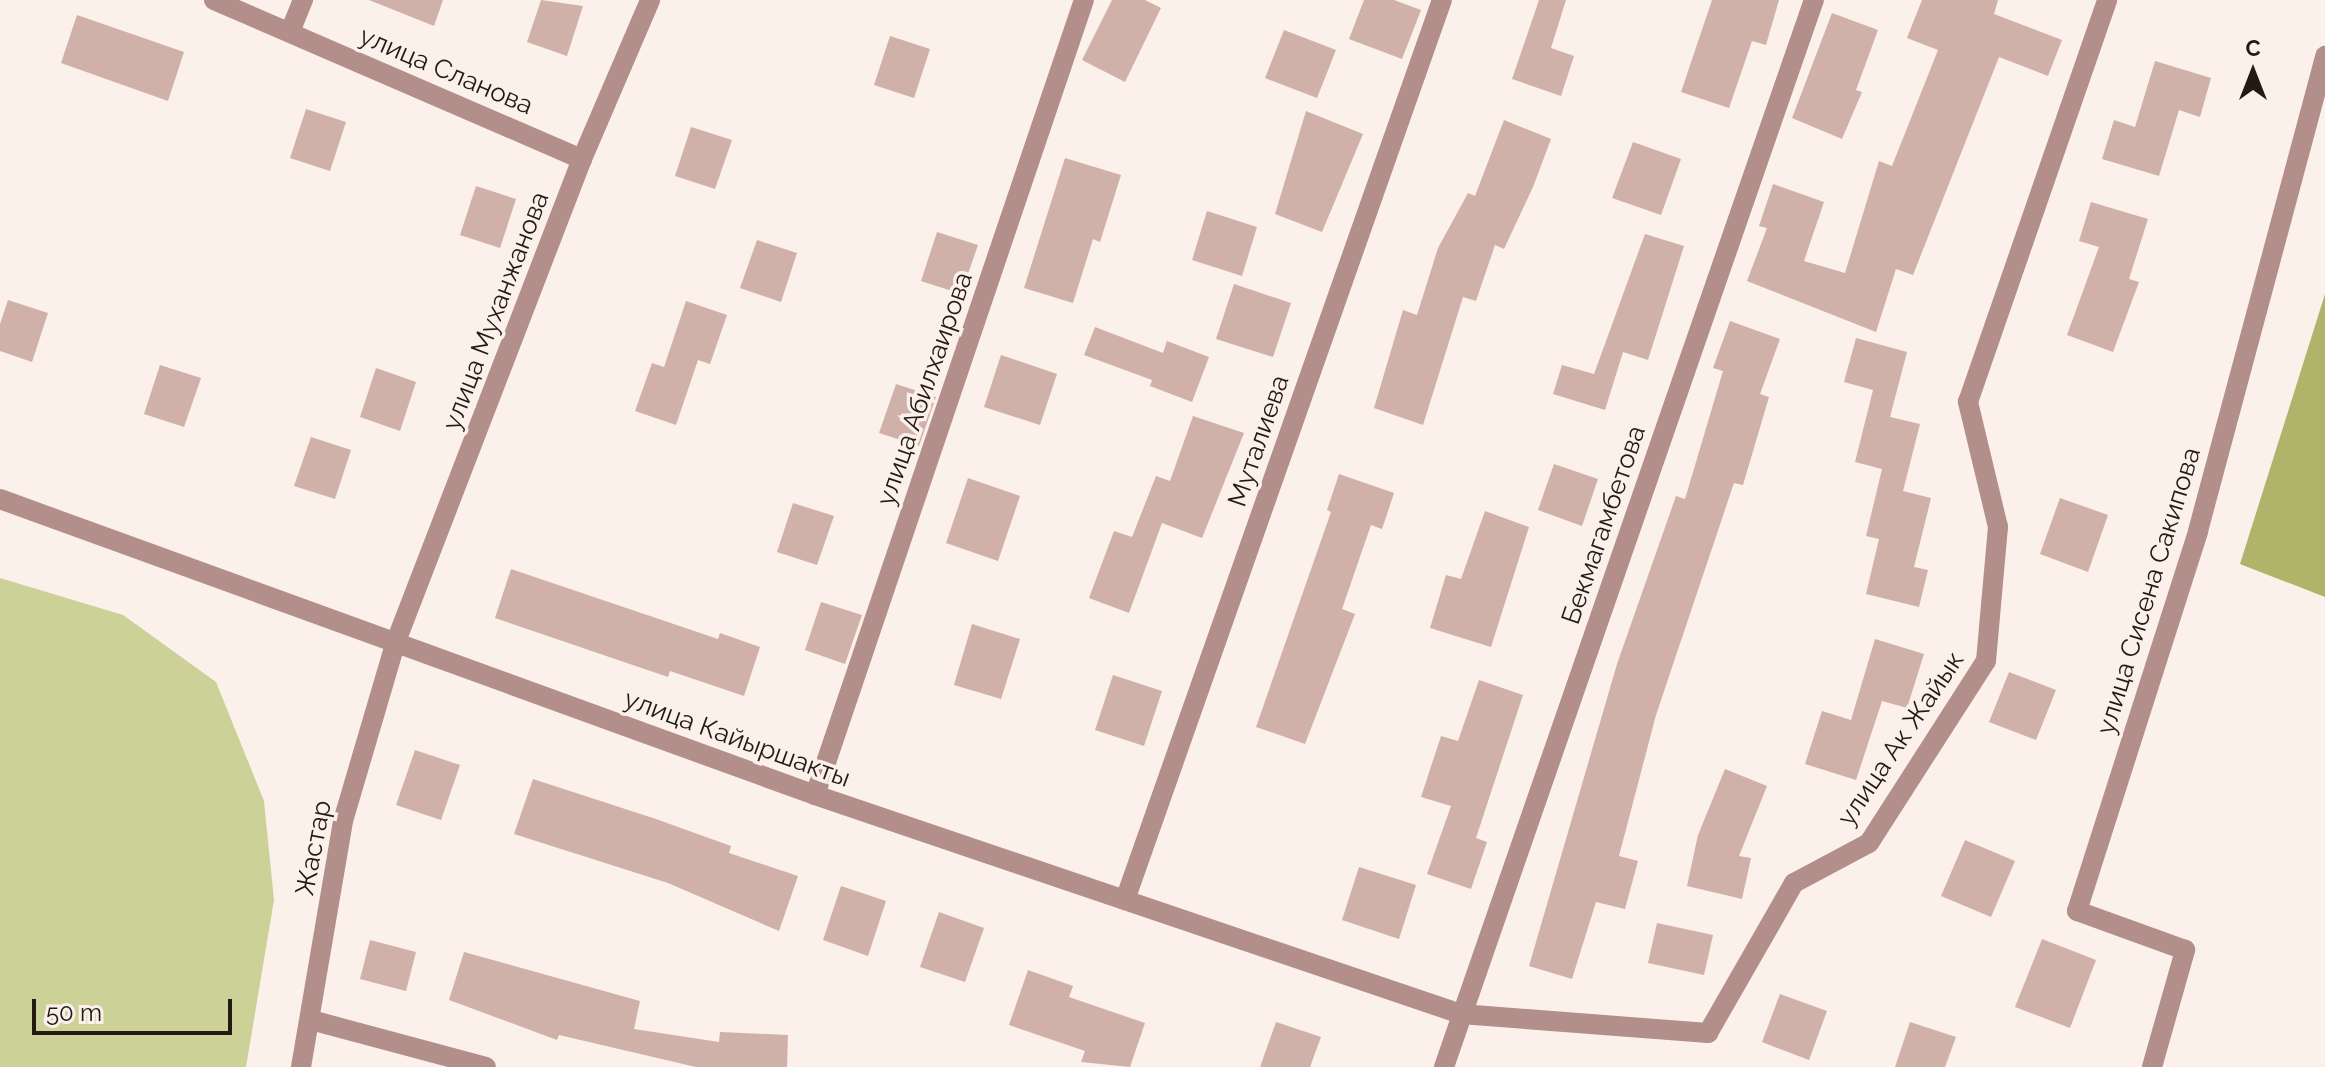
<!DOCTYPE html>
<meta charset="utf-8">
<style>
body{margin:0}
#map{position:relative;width:2325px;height:1067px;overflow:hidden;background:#fbf0ea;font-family:Raleway,sans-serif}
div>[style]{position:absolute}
.green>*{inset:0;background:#ccd197}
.forest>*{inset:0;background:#b0b46b}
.building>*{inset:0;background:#d0b1a9}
.minor>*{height:20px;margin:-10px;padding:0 10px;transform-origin:10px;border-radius:10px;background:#b28f8a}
span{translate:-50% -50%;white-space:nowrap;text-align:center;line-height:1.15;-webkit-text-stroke:7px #fbf0ea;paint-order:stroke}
.street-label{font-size:26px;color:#231a14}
.north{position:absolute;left:2213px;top:32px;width:80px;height:80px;-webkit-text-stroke:6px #fbf0ea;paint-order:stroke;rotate:0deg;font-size:22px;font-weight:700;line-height:32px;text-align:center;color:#231a14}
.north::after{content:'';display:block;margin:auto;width:28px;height:36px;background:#231a14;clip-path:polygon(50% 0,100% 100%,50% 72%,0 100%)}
.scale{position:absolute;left:32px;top:999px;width:200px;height:36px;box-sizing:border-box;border:4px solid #231a14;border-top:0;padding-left:10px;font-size:24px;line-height:28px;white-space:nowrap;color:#231a14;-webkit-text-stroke:6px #fbf0ea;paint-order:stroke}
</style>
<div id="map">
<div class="green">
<div style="clip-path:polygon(0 578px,123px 615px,216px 682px,264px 801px,274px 900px,246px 1067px,0 1067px)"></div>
</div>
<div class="forest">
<div style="clip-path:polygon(2325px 294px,2325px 597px,2240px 564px)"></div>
</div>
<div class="building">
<div style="clip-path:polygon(369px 0,443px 0,434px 26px)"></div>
<div style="clip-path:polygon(541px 0,583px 6px,567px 56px,527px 42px)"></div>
<div style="clip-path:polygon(1112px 0,1145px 0,1161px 8px,1125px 82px,1082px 60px)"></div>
<div style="clip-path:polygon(1364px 0,1394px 0,1421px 10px,1402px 59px,1349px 39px)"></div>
<div style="clip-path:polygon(1539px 0,1566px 0,1551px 48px,1574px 56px,1561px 96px,1512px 79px)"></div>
<div style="clip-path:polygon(1712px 0,1779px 0,1766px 45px,1752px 41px,1729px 108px,1681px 92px)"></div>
<div style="clip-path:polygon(1922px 0,1998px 0,1994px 14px,2062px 40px,2048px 76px,1999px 57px,1913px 275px,1896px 269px,1876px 332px,1747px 281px,1767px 228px,1759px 226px,1773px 184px,1824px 202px,1804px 261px,1845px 273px,1879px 161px,1892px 166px,1938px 50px,1907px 38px)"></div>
<div style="clip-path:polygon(1832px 13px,1878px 30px,1856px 90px,1862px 92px,1842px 139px,1792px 118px)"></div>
<div style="clip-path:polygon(77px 15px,184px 52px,168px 101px,61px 63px)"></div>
<div style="clip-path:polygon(1284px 30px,1336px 50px,1317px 98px,1265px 78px)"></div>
<div style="clip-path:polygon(890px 36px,930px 49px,914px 98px,874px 85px)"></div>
<div style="clip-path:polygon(2155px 61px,2211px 78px,2200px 117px,2179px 110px,2159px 176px,2102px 159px,2114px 120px,2135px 127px)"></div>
<div style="clip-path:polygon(306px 109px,346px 122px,330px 171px,290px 158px)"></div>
<div style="clip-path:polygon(1306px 111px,1363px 134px,1322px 232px,1275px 214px)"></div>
<div style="clip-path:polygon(1504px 120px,1551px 139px,1533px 187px,1504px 249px,1495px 245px,1476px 301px,1463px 297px,1423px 425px,1374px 408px,1403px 310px,1417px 315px,1438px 248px,1468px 193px,1475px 196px)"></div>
<div style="clip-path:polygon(691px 127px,732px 140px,715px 189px,675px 176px)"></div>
<div style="clip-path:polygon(1633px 142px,1681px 159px,1661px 215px,1612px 198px)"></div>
<div style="clip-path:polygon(1065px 158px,1121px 175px,1100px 242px,1093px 239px,1073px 303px,1024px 288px)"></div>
<div style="clip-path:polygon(476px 186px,516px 199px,500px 248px,460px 235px)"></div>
<div style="clip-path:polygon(2091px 202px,2148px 219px,2129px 279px,2139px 282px,2113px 352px,2067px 335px,2099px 247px,2079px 241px)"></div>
<div style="clip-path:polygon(1207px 211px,1257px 227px,1242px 276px,1192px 260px)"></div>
<div style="clip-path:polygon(937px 232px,978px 245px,961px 294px,921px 281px)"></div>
<div style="clip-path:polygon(1645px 234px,1684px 246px,1648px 360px,1623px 352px,1605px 410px,1553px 394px,1562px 365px,1594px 374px)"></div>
<div style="clip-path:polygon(757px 240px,797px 253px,781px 302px,740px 288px)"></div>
<div style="clip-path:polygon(1234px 284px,1291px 303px,1273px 357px,1216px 339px)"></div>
<div style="clip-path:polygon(8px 300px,48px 313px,32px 362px,0 351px,0 324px)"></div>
<div style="clip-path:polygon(686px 301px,727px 315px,710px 364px,698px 360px,676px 425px,635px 411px,652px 363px,664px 367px)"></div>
<div style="clip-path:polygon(1730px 321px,1780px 339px,1760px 394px,1769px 397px,1743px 485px,1734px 483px,1656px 715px,1619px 856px,1638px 861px,1625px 909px,1596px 902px,1572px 979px,1529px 966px,1617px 664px,1676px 496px,1685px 499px,1723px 371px,1713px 368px)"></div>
<div style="clip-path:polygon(1095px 327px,1163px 353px,1167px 341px,1209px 357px,1192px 402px,1150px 386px,1152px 380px,1084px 355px)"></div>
<div style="clip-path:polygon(1856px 338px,1907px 352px,1890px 417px,1920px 424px,1903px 491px,1931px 498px,1914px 567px,1928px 570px,1919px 607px,1866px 594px,1879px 539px,1866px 536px,1882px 469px,1855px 462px,1873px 390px,1844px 382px)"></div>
<div style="clip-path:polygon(1001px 355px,1057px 374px,1040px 425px,984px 407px)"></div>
<div style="clip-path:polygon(160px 365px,201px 378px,184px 427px,144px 414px)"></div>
<div style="clip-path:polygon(376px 368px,416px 382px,400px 431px,360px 417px)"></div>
<div style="clip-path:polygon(896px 384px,936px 397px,919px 446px,879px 433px)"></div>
<div style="clip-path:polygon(1193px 416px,1244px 433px,1202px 538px,1162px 523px,1129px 613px,1089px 598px,1114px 531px,1132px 537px,1156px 476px,1170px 481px)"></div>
<div style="clip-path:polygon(311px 437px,351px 450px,335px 499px,294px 486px)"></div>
<div style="clip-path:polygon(1554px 464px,1598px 479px,1582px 526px,1538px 510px)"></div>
<div style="clip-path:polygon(1339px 474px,1394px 493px,1382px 529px,1371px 525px,1342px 609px,1355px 614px,1305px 744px,1256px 727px,1331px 512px,1327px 510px)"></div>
<div style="clip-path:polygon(968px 478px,1020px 496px,998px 561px,946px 543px)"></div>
<div style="clip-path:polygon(2060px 498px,2108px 515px,2088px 572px,2040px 554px)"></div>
<div style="clip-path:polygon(793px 503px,834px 516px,817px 565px,777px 552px)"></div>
<div style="clip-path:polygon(1485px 511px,1529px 527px,1491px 647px,1430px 628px,1446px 575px,1461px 579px)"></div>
<div style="clip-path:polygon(511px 569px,718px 639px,720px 633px,760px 647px,744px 696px,670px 671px,668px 677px,495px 618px)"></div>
<div style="clip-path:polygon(821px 602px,862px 615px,845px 664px,805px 650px)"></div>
<div style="clip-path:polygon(972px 624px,1020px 639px,1001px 699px,954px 685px)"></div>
<div style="clip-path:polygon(1875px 639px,1924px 654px,1907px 708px,1882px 701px,1856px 780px,1805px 764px,1822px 711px,1851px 720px)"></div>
<div style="clip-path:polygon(2009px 672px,2056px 690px,2036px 740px,1989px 722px)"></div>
<div style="clip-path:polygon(1113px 675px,1162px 691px,1144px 746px,1095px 730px)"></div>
<div style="clip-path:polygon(1479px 680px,1523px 695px,1476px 838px,1487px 842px,1471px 889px,1427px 874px,1451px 806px,1421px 797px,1441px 736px,1458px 741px)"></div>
<div style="clip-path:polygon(415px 750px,460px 765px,441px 820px,396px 805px)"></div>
<div style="clip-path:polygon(1725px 769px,1767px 786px,1739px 856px,1751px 858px,1742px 899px,1687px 886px,1698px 835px)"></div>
<div style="clip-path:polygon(533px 779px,656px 819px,731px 846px,729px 853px,798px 876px,779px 931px,668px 883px,514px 834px)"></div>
<div style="clip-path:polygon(1965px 840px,2015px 861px,1991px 917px,1941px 896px)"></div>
<div style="clip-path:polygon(1359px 867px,1416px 885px,1399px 939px,1342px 920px)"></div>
<div style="clip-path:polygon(841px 886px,886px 901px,868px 956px,823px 940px)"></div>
<div style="clip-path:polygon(939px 912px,984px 928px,965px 982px,920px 967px)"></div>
<div style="clip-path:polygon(1657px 923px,1713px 935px,1704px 975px,1648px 963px)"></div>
<div style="clip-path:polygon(2042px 939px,2096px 960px,2070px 1028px,2015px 1007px)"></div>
<div style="clip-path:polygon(370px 940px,416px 952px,406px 991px,360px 979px)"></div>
<div style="clip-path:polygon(464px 952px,640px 1001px,634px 1029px,719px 1042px,720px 1032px,788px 1035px,787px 1067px,696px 1067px,559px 1035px,557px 1040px,449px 1000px)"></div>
<div style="clip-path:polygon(1028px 970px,1073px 986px,1069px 997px,1145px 1023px,1130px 1067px,1081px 1062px,1085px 1051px,1009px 1025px)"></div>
<div style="clip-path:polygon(1780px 994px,1827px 1011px,1809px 1060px,1762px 1042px)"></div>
<div style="clip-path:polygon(1276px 1022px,1321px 1037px,1310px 1067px,1260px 1067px)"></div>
<div style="clip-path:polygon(1910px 1022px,1956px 1037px,1945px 1067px,1895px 1067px)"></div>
</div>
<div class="minor">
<div style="left:214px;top:0;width:401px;rotate:23.4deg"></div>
<div style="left:290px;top:32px;width:35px;rotate:-68deg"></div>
<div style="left:0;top:499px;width:867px;rotate:19.96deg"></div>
<div style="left:815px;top:795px;width:682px;rotate:18.73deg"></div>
<div style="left:1461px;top:1014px;width:248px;rotate:4.4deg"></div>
<div style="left:1708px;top:1033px;width:173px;rotate:-60.2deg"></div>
<div style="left:1794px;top:883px;width:85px;rotate:-28.1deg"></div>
<div style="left:1869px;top:843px;width:216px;rotate:-57.3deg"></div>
<div style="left:1986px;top:661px;width:135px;rotate:-84.9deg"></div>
<div style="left:1998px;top:527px;width:129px;rotate:-103.5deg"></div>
<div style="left:1968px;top:402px;width:425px;rotate:-70.9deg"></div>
<div style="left:815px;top:795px;width:839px;rotate:-71.31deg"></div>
<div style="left:1125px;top:900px;width:954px;rotate:-70.6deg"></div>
<div style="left:311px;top:1020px;width:181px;rotate:15deg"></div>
<div style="left:301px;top:1067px;width:250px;rotate:-80.3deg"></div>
<div style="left:343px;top:821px;width:184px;rotate:-73.6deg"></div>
<div style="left:395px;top:644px;width:520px;rotate:-68.92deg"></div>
<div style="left:582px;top:159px;width:173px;rotate:-66.8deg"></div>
<div style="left:1444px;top:1067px;width:1129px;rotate:-70.88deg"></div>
<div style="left:2152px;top:1067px;width:122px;rotate:-74.2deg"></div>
<div style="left:2185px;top:950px;width:115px;rotate:-160.1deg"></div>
<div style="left:2077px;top:911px;width:399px;rotate:-72.3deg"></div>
<div style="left:2198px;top:531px;width:492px;rotate:-75deg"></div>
</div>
<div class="street-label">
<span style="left:446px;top:71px;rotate:23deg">улица Сланова</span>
<span style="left:496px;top:311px;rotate:-69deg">улица Муханжанова</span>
<span style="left:925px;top:389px;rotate:-71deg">улица Абилхаирова</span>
<span style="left:1259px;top:441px;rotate:-71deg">Муталиева</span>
<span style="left:1604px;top:525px;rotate:-71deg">Бекмагамбетова</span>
<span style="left:2149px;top:591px;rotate:-73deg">улица Сисена Сакипова</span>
<span style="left:737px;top:739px;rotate:20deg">улица Кайыршакты</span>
<span style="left:1901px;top:739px;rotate:-56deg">улица Ак Жайык</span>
<span style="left:314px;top:848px;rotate:-79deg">Жастар</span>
</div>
<div class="north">С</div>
<div class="scale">50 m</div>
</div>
